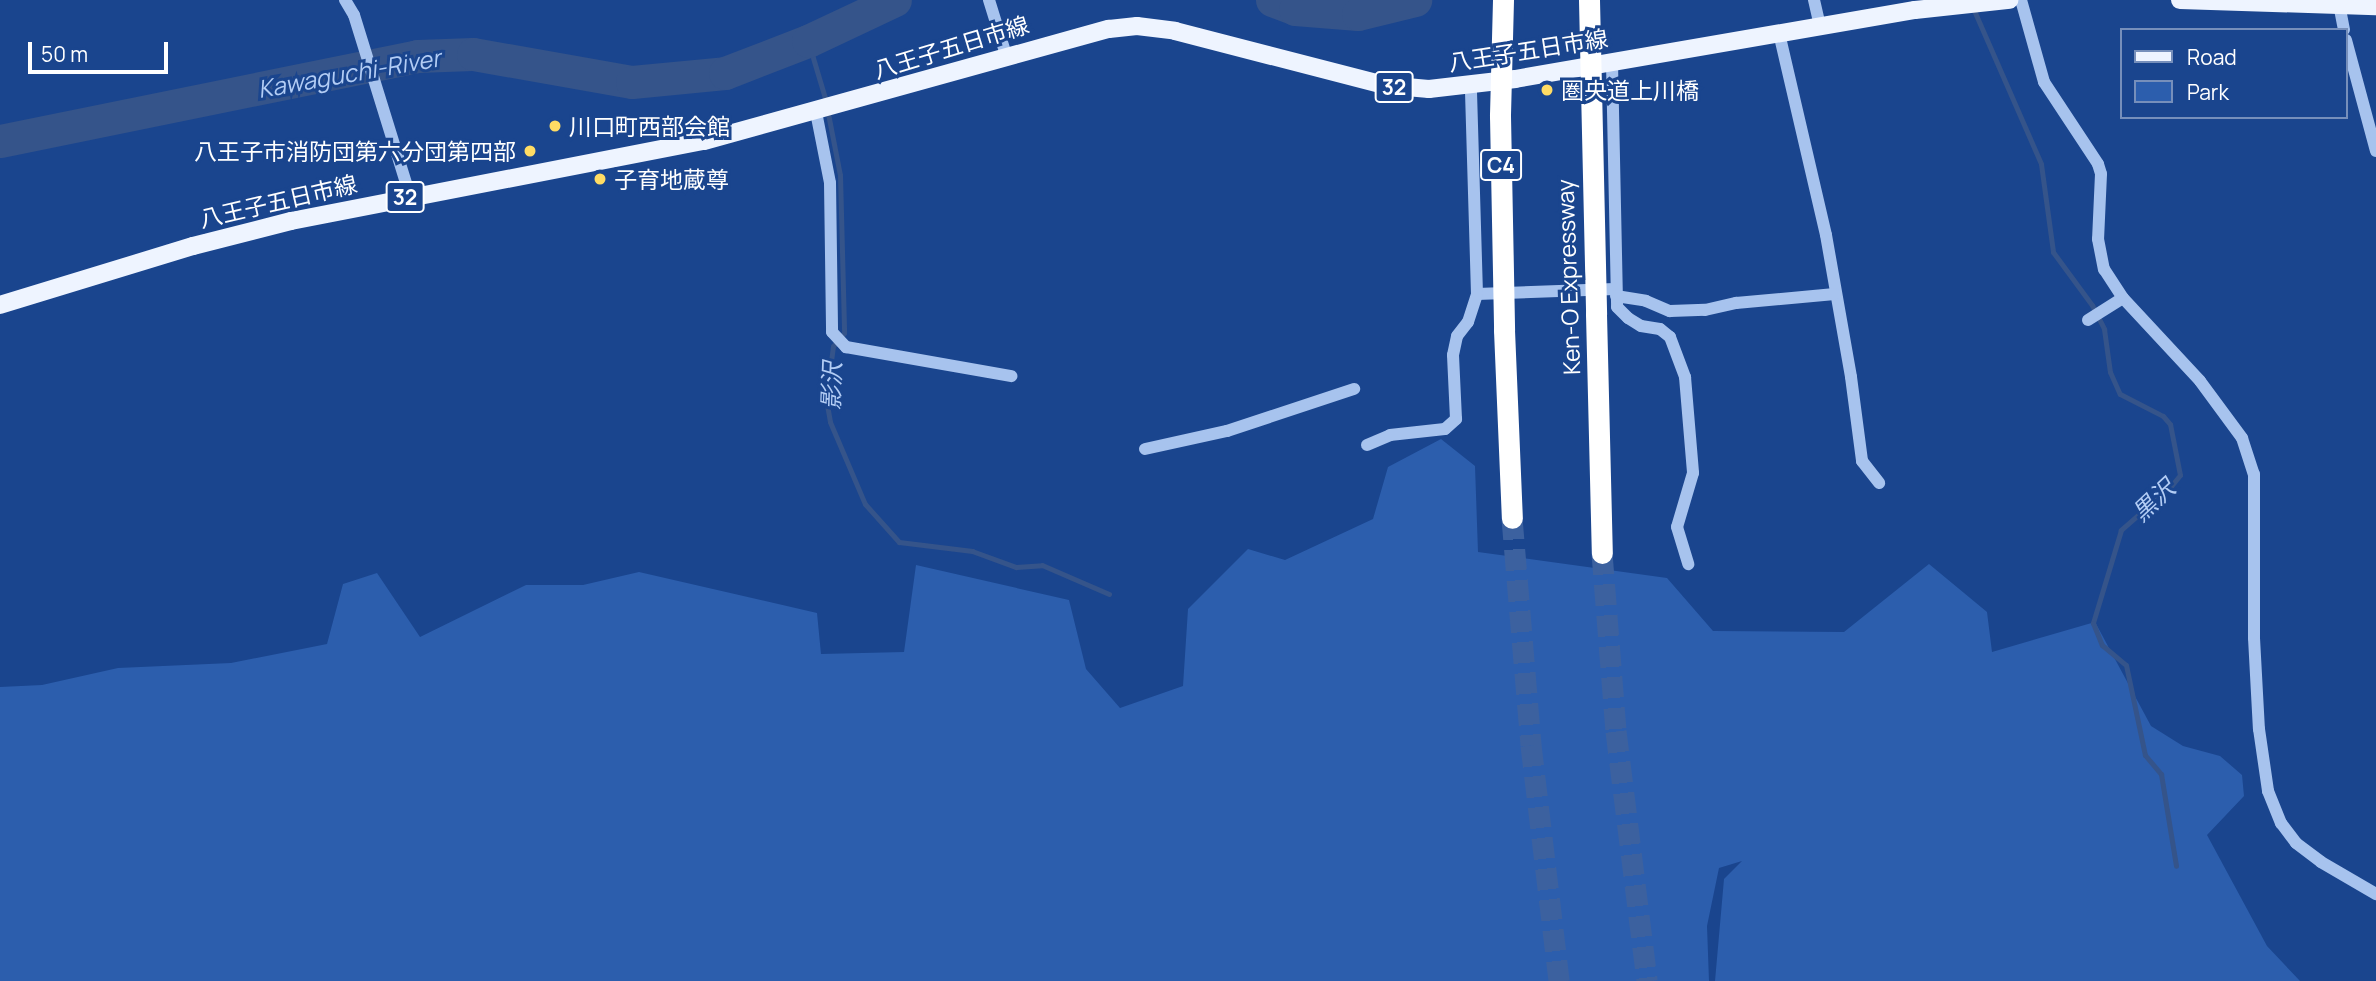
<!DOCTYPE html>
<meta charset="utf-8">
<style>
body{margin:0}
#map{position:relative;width:2376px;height:981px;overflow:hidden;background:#1a458e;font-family:Manrope,"Noto Sans JP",sans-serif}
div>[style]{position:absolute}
.green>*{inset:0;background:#2c5ead}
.stream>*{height:5px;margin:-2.5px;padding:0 2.5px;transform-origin:2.5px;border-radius:2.5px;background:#35548a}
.river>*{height:33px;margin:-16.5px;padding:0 16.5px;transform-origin:16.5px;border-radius:16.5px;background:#35548a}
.highway-tunnel>*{height:21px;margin-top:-10.5px;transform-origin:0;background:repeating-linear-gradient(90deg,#3c619f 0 21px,transparent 0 31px)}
.minor>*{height:12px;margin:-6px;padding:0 6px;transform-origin:6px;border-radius:6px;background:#a7c3ee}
.major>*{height:18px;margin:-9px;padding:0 9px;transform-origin:9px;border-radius:9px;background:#eef4ff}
.highway>*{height:21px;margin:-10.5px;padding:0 10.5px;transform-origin:10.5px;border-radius:10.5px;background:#fff}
.highway-bridge>*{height:21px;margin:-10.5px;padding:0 10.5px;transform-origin:10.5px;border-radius:10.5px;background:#fff}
.dots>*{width:19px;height:19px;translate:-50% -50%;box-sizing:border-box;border:4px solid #1a458e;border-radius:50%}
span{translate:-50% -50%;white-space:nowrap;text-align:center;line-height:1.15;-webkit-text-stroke:6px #1a458e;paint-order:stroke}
.shield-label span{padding:2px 5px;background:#1a458e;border:2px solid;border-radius:5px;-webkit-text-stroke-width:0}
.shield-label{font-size:21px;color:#fff;font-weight:700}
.street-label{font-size:23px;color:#fff}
.poi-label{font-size:23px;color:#fff}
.left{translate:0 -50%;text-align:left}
.right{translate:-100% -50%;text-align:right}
.water-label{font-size:24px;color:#b3cdf5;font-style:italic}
.legend{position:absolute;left:2120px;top:28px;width:228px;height:91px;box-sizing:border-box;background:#1a458e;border:2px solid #768fbb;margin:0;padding:9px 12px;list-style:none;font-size:21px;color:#fff}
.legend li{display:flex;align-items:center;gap:14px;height:35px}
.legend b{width:35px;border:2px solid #768fbb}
.scale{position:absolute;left:28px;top:42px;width:140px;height:32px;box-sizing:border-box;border:4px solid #fff;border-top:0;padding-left:9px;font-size:21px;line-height:24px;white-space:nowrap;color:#fff;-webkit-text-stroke:5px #1a458e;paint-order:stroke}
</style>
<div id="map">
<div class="green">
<div style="clip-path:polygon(1441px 439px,1475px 466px,1478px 552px,1667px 578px,1713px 631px,1844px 632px,1929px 564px,1987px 612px,1992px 652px,2095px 622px,2151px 726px,2183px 746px,2220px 756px,2242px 775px,2244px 796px,2207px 835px,2267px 946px,2300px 981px,1715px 981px,1724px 879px,1742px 861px,1719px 868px,1707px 926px,1709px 981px,0 981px,0 687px,42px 685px,118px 668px,231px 663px,327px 644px,343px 584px,377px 573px,420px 637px,526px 585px,583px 585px,639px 572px,817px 613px,821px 654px,904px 652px,916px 565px,1069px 600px,1086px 669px,1120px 708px,1183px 686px,1188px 609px,1248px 549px,1285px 560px,1373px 519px,1388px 467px)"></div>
</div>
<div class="stream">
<div style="left:883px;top:6px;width:6px;rotate:-81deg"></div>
<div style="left:1973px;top:8px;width:170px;rotate:66.4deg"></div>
<div style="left:2041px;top:164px;width:89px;rotate:82.2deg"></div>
<div style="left:2053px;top:252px;width:66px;rotate:53.7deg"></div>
<div style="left:2092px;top:305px;width:27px;rotate:63deg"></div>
<div style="left:2104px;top:329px;width:43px;rotate:82.1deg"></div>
<div style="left:2110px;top:372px;width:24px;rotate:66deg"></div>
<div style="left:2120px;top:394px;width:48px;rotate:27.1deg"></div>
<div style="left:2163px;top:416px;width:11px;rotate:49deg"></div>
<div style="left:2170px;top:424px;width:52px;rotate:78.9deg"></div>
<div style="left:2180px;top:475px;width:14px;rotate:129deg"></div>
<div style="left:2171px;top:486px;width:67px;rotate:138.7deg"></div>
<div style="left:2121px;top:530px;width:97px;rotate:106.8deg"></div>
<div style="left:2093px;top:623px;width:24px;rotate:68deg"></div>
<div style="left:2102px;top:645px;width:31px;rotate:40deg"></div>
<div style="left:2126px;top:665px;width:92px;rotate:78.1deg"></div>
<div style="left:2145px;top:755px;width:25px;rotate:50deg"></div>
<div style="left:2161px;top:774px;width:93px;rotate:80.7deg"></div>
<div style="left:808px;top:41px;width:59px;rotate:73.4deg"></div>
<div style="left:825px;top:98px;width:78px;rotate:79deg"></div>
<div style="left:840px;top:175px;width:158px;rotate:88.5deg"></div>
<div style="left:844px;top:333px;width:17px;rotate:130deg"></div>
<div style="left:833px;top:346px;width:53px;rotate:97.5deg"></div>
<div style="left:826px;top:399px;width:23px;rotate:80deg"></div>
<div style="left:830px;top:422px;width:89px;rotate:66.9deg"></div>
<div style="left:865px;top:504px;width:51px;rotate:48.2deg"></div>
<div style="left:899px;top:542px;width:74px;rotate:7deg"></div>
<div style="left:972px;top:551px;width:47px;rotate:20deg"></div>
<div style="left:1016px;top:567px;width:26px;rotate:-4deg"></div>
<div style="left:1042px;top:565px;width:73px;rotate:23.4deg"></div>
</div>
<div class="river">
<div style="left:1272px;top:0;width:25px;rotate:21deg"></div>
<div style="left:1295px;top:9px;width:63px;rotate:4.5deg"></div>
<div style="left:1358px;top:14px;width:59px;rotate:-13.8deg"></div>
<div style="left:0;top:141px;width:426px;rotate:-11.5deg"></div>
<div style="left:417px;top:56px;width:56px;rotate:-2deg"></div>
<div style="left:473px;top:54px;width:161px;rotate:10deg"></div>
<div style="left:632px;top:82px;width:93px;rotate:-5.5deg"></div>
<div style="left:725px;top:73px;width:89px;rotate:-21.1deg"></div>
<div style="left:808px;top:41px;width:96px;rotate:-25.2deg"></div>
</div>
<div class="highway-tunnel">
<div style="left:1512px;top:518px;width:228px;rotate:85.2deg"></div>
<div style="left:1531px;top:745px;width:238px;rotate:83.2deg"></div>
<div style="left:1602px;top:553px;width:179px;rotate:85.5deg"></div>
<div style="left:1616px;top:731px;width:252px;rotate:82.9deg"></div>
</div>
<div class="minor">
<div style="left:345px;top:0;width:17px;rotate:59deg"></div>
<div style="left:354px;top:15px;width:189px;rotate:72.8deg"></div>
<div style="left:989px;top:0;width:61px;rotate:72.8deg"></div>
<div style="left:1814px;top:0;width:27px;rotate:77deg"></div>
<div style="left:2021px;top:0;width:85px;rotate:74.3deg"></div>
<div style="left:2044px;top:82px;width:98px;rotate:56.6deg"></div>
<div style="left:2098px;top:164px;width:10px;rotate:73deg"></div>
<div style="left:2101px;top:174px;width:65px;rotate:92.6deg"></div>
<div style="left:2098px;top:239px;width:31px;rotate:79deg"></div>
<div style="left:2104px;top:269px;width:35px;rotate:57deg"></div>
<div style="left:2123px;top:298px;width:113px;rotate:47.1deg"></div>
<div style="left:2200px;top:381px;width:71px;rotate:53.6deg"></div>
<div style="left:2242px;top:438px;width:38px;rotate:72deg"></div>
<div style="left:2254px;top:474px;width:164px;rotate:90deg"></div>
<div style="left:2254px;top:638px;width:91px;rotate:86.9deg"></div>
<div style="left:2259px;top:729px;width:63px;rotate:81.7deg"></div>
<div style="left:2268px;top:791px;width:35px;rotate:68deg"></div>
<div style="left:2281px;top:823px;width:25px;rotate:53deg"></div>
<div style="left:2296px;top:843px;width:31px;rotate:37deg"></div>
<div style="left:2321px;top:862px;width:64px;rotate:30.2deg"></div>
<div style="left:2339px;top:4px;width:26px;rotate:79deg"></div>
<div style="left:1779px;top:33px;width:207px;rotate:76.9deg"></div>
<div style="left:1826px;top:235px;width:144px;rotate:80deg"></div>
<div style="left:1851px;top:377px;width:85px;rotate:82.5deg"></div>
<div style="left:1862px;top:461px;width:28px;rotate:52deg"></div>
<div style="left:2346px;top:40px;width:115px;rotate:74.9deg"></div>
<div style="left:1612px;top:63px;width:244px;rotate:88.8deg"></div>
<div style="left:1617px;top:307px;width:16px;rotate:45deg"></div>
<div style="left:1628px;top:318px;width:15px;rotate:32deg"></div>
<div style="left:1641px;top:326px;width:19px;rotate:9deg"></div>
<div style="left:1660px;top:329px;width:13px;rotate:39deg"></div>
<div style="left:1670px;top:337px;width:43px;rotate:69.4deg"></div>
<div style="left:1685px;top:377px;width:96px;rotate:85.2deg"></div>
<div style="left:1693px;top:473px;width:56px;rotate:106.5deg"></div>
<div style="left:1677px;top:527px;width:39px;rotate:73deg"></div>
<div style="left:816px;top:112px;width:72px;rotate:78.8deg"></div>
<div style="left:830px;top:183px;width:149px;rotate:89.2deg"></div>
<div style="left:832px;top:332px;width:21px;rotate:47deg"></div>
<div style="left:846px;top:347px;width:168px;rotate:10deg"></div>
<div style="left:1477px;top:294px;width:138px;rotate:-2.1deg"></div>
<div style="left:1616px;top:296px;width:30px;rotate:9deg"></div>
<div style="left:1646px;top:301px;width:26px;rotate:23deg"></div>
<div style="left:1670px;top:311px;width:35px;rotate:-2deg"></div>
<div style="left:1705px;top:310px;width:32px;rotate:-13deg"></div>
<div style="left:1736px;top:303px;width:99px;rotate:-5.2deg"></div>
<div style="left:2088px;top:320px;width:41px;rotate:-32.2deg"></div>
<div style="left:1367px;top:445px;width:25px;rotate:-23deg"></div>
<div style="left:1390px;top:435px;width:55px;rotate:-6.2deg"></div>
<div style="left:1445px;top:429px;width:15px;rotate:-42deg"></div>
<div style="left:1456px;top:419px;width:64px;rotate:-92.7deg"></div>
<div style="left:1453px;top:355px;width:19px;rotate:-78deg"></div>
<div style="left:1457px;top:336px;width:18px;rotate:-52deg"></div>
<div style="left:1468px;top:322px;width:29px;rotate:-72deg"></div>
<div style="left:1477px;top:294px;width:208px;rotate:-91.7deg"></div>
<div style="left:1145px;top:449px;width:84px;rotate:-12.4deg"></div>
<div style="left:1227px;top:431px;width:134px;rotate:-18.3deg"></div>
</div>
<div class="major">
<div style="left:2180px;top:0;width:196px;rotate:1.8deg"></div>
<div style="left:0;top:305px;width:202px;rotate:-17deg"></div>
<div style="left:193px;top:246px;width:101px;rotate:-14.3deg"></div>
<div style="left:291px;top:221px;width:421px;rotate:-11deg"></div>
<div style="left:704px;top:141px;width:420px;rotate:-15.5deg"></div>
<div style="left:1109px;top:29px;width:28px;rotate:-6deg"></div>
<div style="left:1137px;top:26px;width:38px;rotate:7deg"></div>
<div style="left:1175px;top:31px;width:216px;rotate:14.5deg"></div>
<div style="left:1384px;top:85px;width:45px;rotate:5.1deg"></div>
<div style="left:1429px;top:89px;width:87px;rotate:-6.6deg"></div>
<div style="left:1515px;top:79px;width:406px;rotate:-9.8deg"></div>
<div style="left:1915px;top:10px;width:95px;rotate:-6.1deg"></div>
</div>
<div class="highway">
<div style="left:1596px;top:314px;width:239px;rotate:88.6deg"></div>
<div style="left:1504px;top:330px;width:188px;rotate:87.6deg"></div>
</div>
<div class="highway-bridge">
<div style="left:1503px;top:0;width:116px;rotate:91.5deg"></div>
<div style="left:1500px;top:116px;width:214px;rotate:88.9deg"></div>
<div style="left:1589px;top:0;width:314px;rotate:88.7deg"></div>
</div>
<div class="dots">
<div style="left:1547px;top:90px;background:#ffdc64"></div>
<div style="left:555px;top:126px;background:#ffdc64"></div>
<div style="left:530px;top:151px;background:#ffdc64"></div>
<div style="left:600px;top:179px;background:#ffdc64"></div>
</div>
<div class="shield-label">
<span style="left:1394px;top:87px">32</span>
<span style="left:1501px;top:165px">C4</span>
<span style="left:405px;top:197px">32</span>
</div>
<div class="street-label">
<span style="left:951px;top:47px;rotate:-17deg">八王子五日市線</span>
<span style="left:1528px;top:50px;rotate:-9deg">八王子五日市線</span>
<span style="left:278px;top:201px;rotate:-13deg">八王子五日市線</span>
<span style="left:1568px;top:277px;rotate:-92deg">Ken-O Expressway</span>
</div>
<div class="poi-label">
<span class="left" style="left:1561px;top:90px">圏央道上川橋</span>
<span class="left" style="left:569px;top:126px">川口町西部会館</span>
<span class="right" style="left:516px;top:151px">八王子市消防団第六分団第四部</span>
<span class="left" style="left:614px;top:179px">子育地蔵尊</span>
</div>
<div class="water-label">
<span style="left:349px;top:73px;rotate:-10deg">Kawaguchi-River</span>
<span style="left:831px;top:386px;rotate:-88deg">影沢</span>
<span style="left:2153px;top:500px;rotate:-43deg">黒沢</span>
</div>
<ul class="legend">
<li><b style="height:9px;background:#eef4ff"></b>Road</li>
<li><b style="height:19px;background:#2c5ead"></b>Park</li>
</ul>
<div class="scale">50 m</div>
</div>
